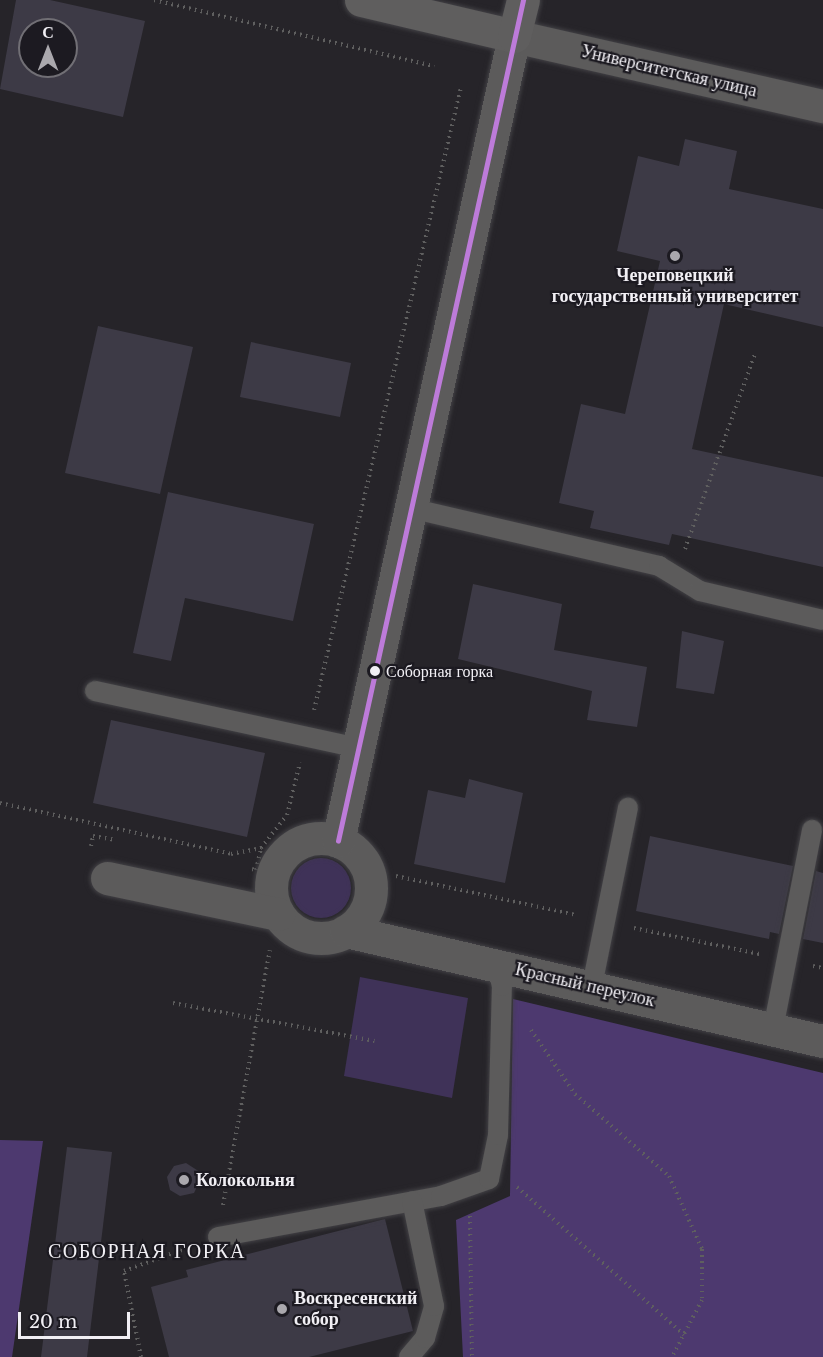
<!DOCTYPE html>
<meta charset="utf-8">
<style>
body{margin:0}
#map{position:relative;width:823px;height:1357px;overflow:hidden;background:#262429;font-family:"Libre Baskerville",serif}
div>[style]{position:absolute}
.green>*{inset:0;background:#3f3258}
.round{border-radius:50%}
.forest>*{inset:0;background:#4d396f}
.building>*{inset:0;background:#3d3a46}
.path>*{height:4px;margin-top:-2px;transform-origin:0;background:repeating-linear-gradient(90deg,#5f5f5f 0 1.5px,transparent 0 6px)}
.roads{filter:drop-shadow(0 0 2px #424145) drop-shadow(0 0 2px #424145)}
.service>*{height:20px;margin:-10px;padding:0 10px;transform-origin:10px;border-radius:10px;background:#5c5b5b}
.minor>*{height:33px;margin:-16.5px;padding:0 16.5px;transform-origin:16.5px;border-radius:16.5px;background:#5c5b5b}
.minor>.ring{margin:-16.5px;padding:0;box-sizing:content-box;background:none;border:33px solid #5c5b5b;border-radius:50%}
.secondary>*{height:33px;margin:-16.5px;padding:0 16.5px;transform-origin:16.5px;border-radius:16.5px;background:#5f5e5e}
.bus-1>*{height:4.5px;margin:-2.25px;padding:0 2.25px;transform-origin:2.25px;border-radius:2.25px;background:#bd7bd9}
.dots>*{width:16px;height:16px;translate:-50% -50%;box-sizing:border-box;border:3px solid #1c1a21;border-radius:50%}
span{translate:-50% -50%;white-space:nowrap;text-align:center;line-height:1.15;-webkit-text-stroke:4.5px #1c1a21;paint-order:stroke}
.bus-label{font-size:16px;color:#f1eff4}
.left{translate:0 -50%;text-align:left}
.street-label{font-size:18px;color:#f1eff4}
.poi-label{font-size:18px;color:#f1eff4;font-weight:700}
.neighbourhood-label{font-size:20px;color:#f1eff4;letter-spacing:1.5px}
.north{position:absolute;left:18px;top:18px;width:60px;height:60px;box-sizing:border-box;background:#1c1a21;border:2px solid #716f75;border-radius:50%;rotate:0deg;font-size:16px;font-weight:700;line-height:24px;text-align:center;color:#f1eff4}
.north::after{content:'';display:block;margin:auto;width:21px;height:27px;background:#aaa8ad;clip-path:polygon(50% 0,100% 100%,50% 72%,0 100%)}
.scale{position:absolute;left:18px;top:1312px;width:112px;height:27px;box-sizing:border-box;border:3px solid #f1eff4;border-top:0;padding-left:8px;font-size:18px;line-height:21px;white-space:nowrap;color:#f1eff4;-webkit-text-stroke:4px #1c1a21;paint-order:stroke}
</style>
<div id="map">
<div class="green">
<div class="round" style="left:291px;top:858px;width:60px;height:60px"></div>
<div style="clip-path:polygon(360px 977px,468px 998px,452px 1098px,344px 1076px)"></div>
</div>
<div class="forest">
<div style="clip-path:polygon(513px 999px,823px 1073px,823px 1357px,463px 1357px,456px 1220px,510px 1196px)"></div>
<div style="clip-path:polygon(0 1140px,43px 1141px,12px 1357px,0 1357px)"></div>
</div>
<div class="building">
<div style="clip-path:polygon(evenodd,16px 0,50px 0,145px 21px,123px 117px,0 89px,16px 0,30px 30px,66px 30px,66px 66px,30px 66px,30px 30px)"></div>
<div style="clip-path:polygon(685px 139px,737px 151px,729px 189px,823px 209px,823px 327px,724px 304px,692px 449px,823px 477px,823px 567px,672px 534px,669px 545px,590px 528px,594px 511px,559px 503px,581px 404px,625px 414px,660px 261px,617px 251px,638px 156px,679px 166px)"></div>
<div style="clip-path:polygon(98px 326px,193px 347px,160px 494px,65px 473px)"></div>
<div style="clip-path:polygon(251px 342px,351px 363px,340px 417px,240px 397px)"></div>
<div style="clip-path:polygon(168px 492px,314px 524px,293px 621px,185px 598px,171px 661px,133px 653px)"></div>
<div style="clip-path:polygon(473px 584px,562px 604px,554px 650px,647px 667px,637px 727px,587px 720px,592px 691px,458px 659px)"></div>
<div style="clip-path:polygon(682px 631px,724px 641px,714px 694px,676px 688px)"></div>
<div style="clip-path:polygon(111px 720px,265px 753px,247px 837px,93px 803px)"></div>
<div style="clip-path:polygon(469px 779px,523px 793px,505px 883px,414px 864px,428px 790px,465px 798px)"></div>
<div style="clip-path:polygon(650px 836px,793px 866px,779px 934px,770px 932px,769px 939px,636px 911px)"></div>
<div style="clip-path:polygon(816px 871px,823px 873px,823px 943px,803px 939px)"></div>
<div style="clip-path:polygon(67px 1147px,112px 1152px,87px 1357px,41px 1357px)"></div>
<div style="clip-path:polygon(186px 1163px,203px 1174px,194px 1193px,180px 1196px,170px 1190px,167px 1177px,174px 1166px)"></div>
<div style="clip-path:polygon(385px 1219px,413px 1331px,309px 1357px,169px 1357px,151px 1287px,188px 1277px,186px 1270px)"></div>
</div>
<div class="path">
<div style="left:154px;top:0;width:288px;rotate:13.3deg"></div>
<div style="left:685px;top:549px;width:207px;rotate:-70.3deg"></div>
<div style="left:314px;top:710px;width:640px;rotate:-76.72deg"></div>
<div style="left:0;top:803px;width:237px;rotate:12.4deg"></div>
<div style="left:231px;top:854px;width:31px;rotate:-11deg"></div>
<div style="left:91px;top:846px;width:10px;rotate:-79deg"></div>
<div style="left:93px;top:836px;width:23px;rotate:10deg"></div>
<div style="left:252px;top:869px;width:4px;rotate:14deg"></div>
<div style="left:256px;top:870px;width:23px;rotate:-77deg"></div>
<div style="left:261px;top:848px;width:42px;rotate:-51.8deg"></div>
<div style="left:287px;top:815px;width:54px;rotate:-76deg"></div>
<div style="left:396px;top:876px;width:185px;rotate:12.2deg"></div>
<div style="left:634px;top:928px;width:128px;rotate:11.7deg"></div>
<div style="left:813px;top:966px;width:10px;rotate:11deg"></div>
<div style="left:173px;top:1003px;width:205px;rotate:10.7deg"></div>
<div style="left:531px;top:1030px;width:78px;rotate:55.5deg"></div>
<div style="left:575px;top:1094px;width:125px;rotate:41.1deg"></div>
<div style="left:669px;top:1176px;width:80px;rotate:65.7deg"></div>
<div style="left:702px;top:1249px;width:51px;rotate:90deg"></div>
<div style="left:702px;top:1300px;width:64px;rotate:117.8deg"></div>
<div style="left:517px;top:1187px;width:223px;rotate:41.5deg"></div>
<div style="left:223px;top:1205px;width:259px;rotate:-79.6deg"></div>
<div style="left:470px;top:1216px;width:141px;rotate:89.2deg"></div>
<div style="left:141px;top:1357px;width:88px;rotate:-101.2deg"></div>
<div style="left:124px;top:1271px;width:70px;rotate:-20deg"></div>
</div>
<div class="roads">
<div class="service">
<div style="left:410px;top:508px;width:256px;rotate:13.1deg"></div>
<div style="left:659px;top:566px;width:48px;rotate:31.4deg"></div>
<div style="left:700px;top:591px;width:126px;rotate:13.3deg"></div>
<div style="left:95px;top:691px;width:269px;rotate:12.2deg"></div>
<div style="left:592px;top:986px;width:182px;rotate:-78.6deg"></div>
<div style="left:773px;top:1029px;width:203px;rotate:-78.9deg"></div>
<div style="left:218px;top:1237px;width:227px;rotate:-10.4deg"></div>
<div style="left:441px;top:1196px;width:51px;rotate:-19.5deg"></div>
<div style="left:489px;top:1179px;width:45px;rotate:-78.4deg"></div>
<div style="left:498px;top:1135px;width:149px;rotate:-88.5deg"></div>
<div style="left:502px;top:986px;width:23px;rotate:-105deg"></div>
<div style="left:409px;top:1357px;width:25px;rotate:-50deg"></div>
<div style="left:425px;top:1338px;width:33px;rotate:-74deg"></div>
<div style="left:434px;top:1306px;width:107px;rotate:-101.8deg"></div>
</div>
<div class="minor">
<div class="ring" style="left:271px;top:838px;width:67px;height:67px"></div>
<div style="left:338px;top:841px;width:824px;rotate:-77.67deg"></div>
<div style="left:514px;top:36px;width:317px;rotate:12.8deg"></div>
<div style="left:107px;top:878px;width:175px;rotate:11.9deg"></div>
<div style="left:346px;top:931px;width:490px;rotate:13deg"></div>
</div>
<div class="secondary">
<div style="left:361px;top:0;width:157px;rotate:13.2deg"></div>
<div style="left:514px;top:36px;width:37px;rotate:-76deg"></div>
</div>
</div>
<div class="bus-1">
<div style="left:338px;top:841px;width:861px;rotate:-77.59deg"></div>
</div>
<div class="dots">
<div style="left:675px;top:256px;background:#aaa8ad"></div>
<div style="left:375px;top:671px;background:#f1eff4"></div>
<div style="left:184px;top:1180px;background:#aaa8ad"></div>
<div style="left:282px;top:1309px;background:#aaa8ad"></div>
</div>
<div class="bus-label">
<span class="left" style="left:386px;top:671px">Соборная горка</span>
</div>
<div class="street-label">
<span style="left:669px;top:71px;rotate:13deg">Университетская улица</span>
<span style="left:585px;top:985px;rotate:13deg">Красный переулок</span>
</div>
<div class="poi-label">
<span style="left:675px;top:286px">Череповецкий<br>государственный университет</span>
<span class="left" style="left:196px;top:1180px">Колокольня</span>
<span class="left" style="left:294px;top:1309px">Воскресенский<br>собор</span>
</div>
<div class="neighbourhood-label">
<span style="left:147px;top:1251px">СОБОРНАЯ ГОРКА</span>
</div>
<div class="north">С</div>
<div class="scale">20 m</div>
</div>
